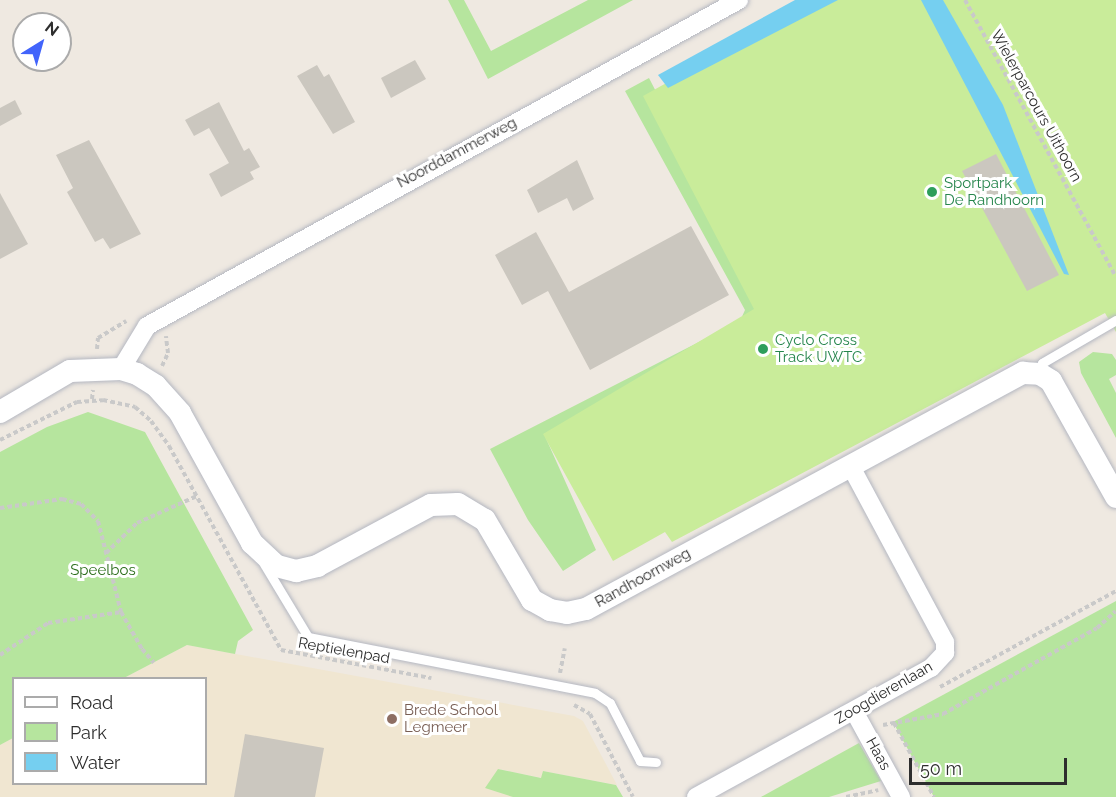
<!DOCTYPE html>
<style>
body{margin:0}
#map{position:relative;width:1116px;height:797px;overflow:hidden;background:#efe9e1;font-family:Raleway,sans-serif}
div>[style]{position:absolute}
.education>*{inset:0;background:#f0e6d1}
.green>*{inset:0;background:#b6e59e}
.pitch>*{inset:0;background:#c9ec9a}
.water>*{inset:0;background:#75cff0}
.building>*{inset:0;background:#cbc7bf}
.path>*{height:4px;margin-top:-2px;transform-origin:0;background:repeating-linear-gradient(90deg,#c9c9c9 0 4.5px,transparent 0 7.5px)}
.roads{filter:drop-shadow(0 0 2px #b4b7c1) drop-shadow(0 0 2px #b4b7c1)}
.service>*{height:9px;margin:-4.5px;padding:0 4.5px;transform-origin:4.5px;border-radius:4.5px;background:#fff}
.minor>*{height:18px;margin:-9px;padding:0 9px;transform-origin:9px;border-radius:9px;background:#fff}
.tertiary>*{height:22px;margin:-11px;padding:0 11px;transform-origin:11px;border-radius:11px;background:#fff}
.dots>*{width:16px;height:16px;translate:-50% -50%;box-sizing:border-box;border:3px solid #fff;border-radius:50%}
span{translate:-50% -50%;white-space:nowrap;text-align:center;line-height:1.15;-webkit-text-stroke:6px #fff;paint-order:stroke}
.street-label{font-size:15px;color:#2e2e2e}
.leisure-label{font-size:15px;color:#27864d}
.left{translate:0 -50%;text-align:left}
.park-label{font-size:15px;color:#2c6e1b}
.education-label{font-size:15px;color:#785e54}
.legend{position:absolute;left:12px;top:677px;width:195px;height:108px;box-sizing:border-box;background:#fff;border:2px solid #ababab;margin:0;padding:8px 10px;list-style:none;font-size:18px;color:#2e2e2e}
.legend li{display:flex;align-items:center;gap:12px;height:30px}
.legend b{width:30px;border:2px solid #ababab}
.north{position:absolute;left:12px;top:12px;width:60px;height:60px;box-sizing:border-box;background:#fff;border:2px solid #ababab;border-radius:50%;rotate:37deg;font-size:16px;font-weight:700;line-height:24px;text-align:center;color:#2e2e2e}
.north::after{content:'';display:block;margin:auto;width:21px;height:27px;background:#4264fb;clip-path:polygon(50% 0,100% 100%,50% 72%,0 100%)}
.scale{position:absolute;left:909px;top:758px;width:158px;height:27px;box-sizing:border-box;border:3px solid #2e2e2e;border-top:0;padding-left:8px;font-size:18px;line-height:21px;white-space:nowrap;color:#2e2e2e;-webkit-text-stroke:4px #fff;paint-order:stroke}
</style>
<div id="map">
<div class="education">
<div style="clip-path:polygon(187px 645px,574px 716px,583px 721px,617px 785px,543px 771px,542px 778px,499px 769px,513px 797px,0 797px,0 745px,13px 738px,14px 784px,206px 784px,206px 678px,124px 678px)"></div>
</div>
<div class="green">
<div style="clip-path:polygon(448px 0,464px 0,491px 51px,588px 0,633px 0,488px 79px)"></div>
<div style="clip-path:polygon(649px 78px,756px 285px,764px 312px,544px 434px,596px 550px,563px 571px,528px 520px,490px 449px,740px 321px,745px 310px,625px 91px)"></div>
<div style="clip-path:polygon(1093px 352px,1112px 354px,1116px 360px,1116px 375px,1109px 379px,1116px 393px,1116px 438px,1081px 373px,1079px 362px)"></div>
<div style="clip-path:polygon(88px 412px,145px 432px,253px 630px,238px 641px,235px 654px,187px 645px,124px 678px,14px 678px,13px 738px,0 745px,0 452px,47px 427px)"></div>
<div style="clip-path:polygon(1116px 601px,1116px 797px,934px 797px,893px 722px)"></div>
<div style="clip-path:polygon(859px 743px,881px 781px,829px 797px,761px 797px)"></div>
<div style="clip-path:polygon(498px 769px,541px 778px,543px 771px,616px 785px,623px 797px,513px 797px,485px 788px)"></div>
</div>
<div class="pitch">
<div style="clip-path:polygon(816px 0,1116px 0,1116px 332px,1105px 313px,672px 542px,665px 532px,613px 561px,543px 434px,754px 309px,643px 96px)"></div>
</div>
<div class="water">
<div style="clip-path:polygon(795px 0,838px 0,668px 88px,658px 75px)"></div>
<div style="clip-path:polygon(921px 0,943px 0,1003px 105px,1069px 275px,1064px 274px)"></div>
</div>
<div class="building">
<div style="clip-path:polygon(415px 60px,426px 79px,391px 98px,381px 78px)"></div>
<div style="clip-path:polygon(317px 65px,324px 77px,329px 74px,355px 122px,333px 134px,297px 76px)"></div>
<div style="clip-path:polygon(15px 100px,22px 114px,0 126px,0 108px)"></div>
<div style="clip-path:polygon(219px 102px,244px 151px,249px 148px,260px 167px,250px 172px,254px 179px,221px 197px,209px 174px,229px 163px,209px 128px,194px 136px,185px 120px)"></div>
<div style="clip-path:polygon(89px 140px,141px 234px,110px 249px,103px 238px,95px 242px,67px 192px,73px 188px,56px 155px)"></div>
<div style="clip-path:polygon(996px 154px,1059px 275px,1027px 291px,962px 171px)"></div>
<div style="clip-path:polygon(577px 160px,594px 199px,573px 211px,567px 198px,538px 213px,527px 190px)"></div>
<div style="clip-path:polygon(0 193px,28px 244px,0 259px)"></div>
<div style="clip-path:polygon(691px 226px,729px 295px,590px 370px,548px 291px,522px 305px,495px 255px,536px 232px,569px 292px)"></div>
<div style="clip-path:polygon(245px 734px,324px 748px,315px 797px,234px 797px)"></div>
</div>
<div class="path">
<div style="left:965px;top:0;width:315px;rotate:61.4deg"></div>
<div style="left:97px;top:349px;width:11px;rotate:-85deg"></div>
<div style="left:98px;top:338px;width:33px;rotate:-31deg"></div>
<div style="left:162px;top:366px;width:14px;rotate:-65deg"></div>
<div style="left:168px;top:353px;width:17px;rotate:-97deg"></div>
<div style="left:92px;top:399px;width:9px;rotate:-84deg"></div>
<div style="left:135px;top:407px;width:21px;rotate:41deg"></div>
<div style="left:151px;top:421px;width:31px;rotate:54deg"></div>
<div style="left:169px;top:446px;width:233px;rotate:61.2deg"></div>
<div style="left:281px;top:650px;width:153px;rotate:10.6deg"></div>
<div style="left:0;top:440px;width:86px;rotate:-26.3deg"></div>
<div style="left:77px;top:402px;width:26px;rotate:-4deg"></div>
<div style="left:103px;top:400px;width:33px;rotate:12deg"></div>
<div style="left:0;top:508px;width:63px;rotate:-8.3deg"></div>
<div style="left:62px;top:499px;width:20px;rotate:15deg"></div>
<div style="left:81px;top:504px;width:24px;rotate:45deg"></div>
<div style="left:98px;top:521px;width:94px;rotate:75.8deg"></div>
<div style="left:121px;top:612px;width:43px;rotate:60.4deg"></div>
<div style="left:142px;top:649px;width:18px;rotate:49deg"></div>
<div style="left:106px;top:553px;width:43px;rotate:-44.1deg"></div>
<div style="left:137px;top:523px;width:66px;rotate:-24.2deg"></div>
<div style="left:0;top:655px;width:58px;rotate:-33.7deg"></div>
<div style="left:48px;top:623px;width:74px;rotate:-8.6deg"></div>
<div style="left:560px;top:673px;width:25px;rotate:-79deg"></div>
<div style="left:940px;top:687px;width:200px;rotate:-28.6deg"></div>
<div style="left:574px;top:705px;width:18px;rotate:29deg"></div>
<div style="left:590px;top:714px;width:93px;rotate:62.6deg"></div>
<div style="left:894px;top:723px;width:84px;rotate:61.6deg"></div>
<div style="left:883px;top:725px;width:61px;rotate:-10.4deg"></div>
<div style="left:943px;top:714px;width:176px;rotate:-29.2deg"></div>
<div style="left:1097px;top:628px;width:25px;rotate:-42deg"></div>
<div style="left:846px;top:797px;width:33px;rotate:-12deg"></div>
</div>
<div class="roads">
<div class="service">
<div style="left:1040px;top:374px;width:11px;rotate:-80deg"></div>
<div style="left:1042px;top:363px;width:86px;rotate:-30.2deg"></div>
<div style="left:264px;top:564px;width:85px;rotate:58.9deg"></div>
<div style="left:308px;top:637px;width:292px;rotate:11deg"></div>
<div style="left:595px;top:693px;width:18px;rotate:34deg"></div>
<div style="left:610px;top:703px;width:65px;rotate:62.7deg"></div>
<div style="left:640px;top:761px;width:16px;rotate:4deg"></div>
</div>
<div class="minor">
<div style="left:121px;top:369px;width:50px;rotate:-58.8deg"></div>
<div style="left:147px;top:326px;width:676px;rotate:-28.84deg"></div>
<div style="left:854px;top:711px;width:98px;rotate:61.3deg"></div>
<div style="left:696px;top:797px;width:268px;rotate:-28.8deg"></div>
<div style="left:931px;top:668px;width:21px;rotate:-47deg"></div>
<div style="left:945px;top:653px;width:11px;rotate:-90deg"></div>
<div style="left:945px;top:642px;width:201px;rotate:-118.2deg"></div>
</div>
<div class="tertiary">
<div style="left:0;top:412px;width:81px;rotate:-30.4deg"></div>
<div style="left:70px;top:371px;width:51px;rotate:-2.2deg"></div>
<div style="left:121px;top:369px;width:17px;rotate:17deg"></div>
<div style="left:137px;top:374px;width:22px;rotate:32deg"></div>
<div style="left:156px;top:386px;width:36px;rotate:48deg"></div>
<div style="left:180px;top:413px;width:149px;rotate:61deg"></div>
<div style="left:252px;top:543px;width:34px;rotate:43deg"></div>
<div style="left:277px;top:566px;width:20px;rotate:15deg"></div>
<div style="left:296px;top:571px;width:22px;rotate:-13deg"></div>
<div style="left:317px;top:566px;width:129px;rotate:-28.2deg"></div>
<div style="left:431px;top:505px;width:27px;rotate:-2deg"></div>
<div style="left:458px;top:504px;width:31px;rotate:31deg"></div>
<div style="left:485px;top:520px;width:93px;rotate:59.6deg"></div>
<div style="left:532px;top:600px;width:21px;rotate:29deg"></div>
<div style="left:550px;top:610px;width:17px;rotate:10deg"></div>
<div style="left:567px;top:613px;width:19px;rotate:-12deg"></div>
<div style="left:586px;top:609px;width:497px;rotate:-28.4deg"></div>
<div style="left:1023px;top:373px;width:17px;rotate:3deg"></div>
<div style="left:1040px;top:374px;width:13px;rotate:32deg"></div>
<div style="left:1051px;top:381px;width:133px;rotate:60.7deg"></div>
</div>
</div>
<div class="dots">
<div style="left:932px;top:192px;background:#2e9e5b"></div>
<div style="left:763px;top:349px;background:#2e9e5b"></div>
<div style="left:392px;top:719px;background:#8d6e63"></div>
</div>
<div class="street-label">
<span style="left:1036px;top:106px;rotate:61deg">Wielerparcours Uithoorn</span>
<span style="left:457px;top:153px;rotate:-28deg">Noorddammerweg</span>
<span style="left:643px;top:578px;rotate:-29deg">Randhoornweg</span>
<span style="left:344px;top:651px;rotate:10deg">Reptielenpad</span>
<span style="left:884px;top:693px;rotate:-30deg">Zoogdierenlaan</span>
<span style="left:878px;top:754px;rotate:61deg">Haas</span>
</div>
<div class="leisure-label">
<span class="left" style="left:944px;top:192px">Sportpark<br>De Randhoorn</span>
<span class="left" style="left:775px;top:349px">Cyclo Cross<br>Track UWTC</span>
</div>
<div class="park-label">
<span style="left:103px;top:571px">Speelbos</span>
</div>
<div class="education-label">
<span class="left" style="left:404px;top:719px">Brede School<br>Legmeer</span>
</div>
<ul class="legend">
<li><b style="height:8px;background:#fff"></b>Road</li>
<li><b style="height:16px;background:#b6e59e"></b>Park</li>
<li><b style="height:16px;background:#75cff0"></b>Water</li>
</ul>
<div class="north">N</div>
<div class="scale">50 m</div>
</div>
